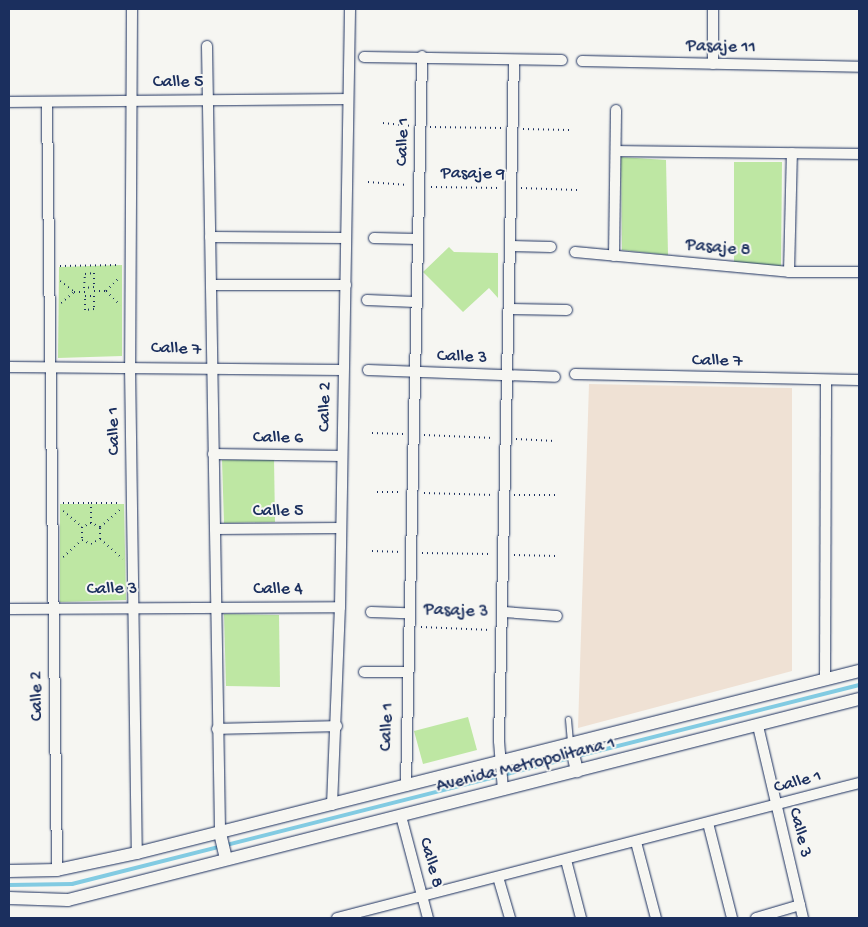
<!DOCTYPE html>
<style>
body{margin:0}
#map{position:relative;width:868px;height:927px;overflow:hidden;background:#f6f6f2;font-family:"Gochi Hand",sans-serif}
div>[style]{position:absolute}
.built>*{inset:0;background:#efe1d4}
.green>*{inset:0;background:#bee7a3}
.stream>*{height:4px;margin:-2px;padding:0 2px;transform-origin:2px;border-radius:2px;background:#82cbe2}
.path>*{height:2px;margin-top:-1px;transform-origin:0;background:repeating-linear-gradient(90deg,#1b2f5e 0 1px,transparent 0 5px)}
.roads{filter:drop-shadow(0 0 1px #1b2f5e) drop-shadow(0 0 1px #1b2f5e)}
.service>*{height:5px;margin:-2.5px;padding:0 2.5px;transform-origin:2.5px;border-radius:2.5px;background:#f6f6f2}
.minor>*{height:10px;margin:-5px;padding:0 5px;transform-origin:5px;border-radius:5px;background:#f6f6f2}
.tertiary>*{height:12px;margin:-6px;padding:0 6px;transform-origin:6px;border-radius:6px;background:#f6f6f2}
span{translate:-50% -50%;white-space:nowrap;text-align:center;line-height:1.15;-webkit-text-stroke:4px #f6f6f2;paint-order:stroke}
.street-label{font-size:18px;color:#1b2f5e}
.frame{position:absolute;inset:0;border:10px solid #1b2f5e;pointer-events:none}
</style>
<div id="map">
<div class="built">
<div style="clip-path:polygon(589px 384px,792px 388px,792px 671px,578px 728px)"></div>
</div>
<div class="green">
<div style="clip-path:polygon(621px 157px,666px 160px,668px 255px,622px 250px)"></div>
<div style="clip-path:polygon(734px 162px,782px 162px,781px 266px,734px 262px)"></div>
<div style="clip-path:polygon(449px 247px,454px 252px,498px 253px,498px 298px,489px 288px,463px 312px,423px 272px)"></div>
<div style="clip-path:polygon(122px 265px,122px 356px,58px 358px,59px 267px)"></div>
<div style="clip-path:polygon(274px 459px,275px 522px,224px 523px,222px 460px)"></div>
<div style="clip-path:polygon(60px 504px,124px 504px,126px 600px,60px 602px)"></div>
<div style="clip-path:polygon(224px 614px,279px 615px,280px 687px,226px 686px)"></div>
<div style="clip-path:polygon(468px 717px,477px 750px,423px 764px,414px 731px)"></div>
</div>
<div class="stream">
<div style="left:9px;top:885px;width:63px;rotate:-0.9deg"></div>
<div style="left:72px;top:884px;width:812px;rotate:-14.19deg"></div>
</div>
<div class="path">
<div style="left:383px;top:123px;width:27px;rotate:6deg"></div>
<div style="left:430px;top:127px;width:73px;rotate:0.8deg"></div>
<div style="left:523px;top:129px;width:46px;rotate:1.2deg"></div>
<div style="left:9px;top:168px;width:55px;rotate:-90deg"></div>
<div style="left:368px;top:182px;width:40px;rotate:4.3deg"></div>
<div style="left:431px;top:187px;width:70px;rotate:0.8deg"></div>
<div style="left:521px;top:188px;width:56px;rotate:2deg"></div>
<div style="left:60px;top:266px;width:60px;rotate:-1deg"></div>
<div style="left:94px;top:273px;width:14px;rotate:90deg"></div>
<div style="left:94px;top:287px;width:10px;rotate:174deg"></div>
<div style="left:84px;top:288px;width:14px;rotate:-86deg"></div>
<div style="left:85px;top:274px;width:9px;rotate:-6deg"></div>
<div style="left:60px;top:281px;width:18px;rotate:38deg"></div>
<div style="left:94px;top:291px;width:12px"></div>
<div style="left:106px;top:291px;width:18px;rotate:-45deg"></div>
<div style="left:106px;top:291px;width:20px;rotate:45deg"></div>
<div style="left:85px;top:296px;width:9px"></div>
<div style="left:94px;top:296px;width:13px;rotate:90deg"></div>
<div style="left:94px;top:309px;width:9px;rotate:174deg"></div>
<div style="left:85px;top:310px;width:14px;rotate:-90deg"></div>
<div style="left:61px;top:303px;width:17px;rotate:-40deg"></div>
<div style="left:74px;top:292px;width:11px"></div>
<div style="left:372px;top:433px;width:32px;rotate:2deg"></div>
<div style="left:424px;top:435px;width:70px;rotate:2.5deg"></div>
<div style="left:516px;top:439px;width:39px;rotate:3deg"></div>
<div style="left:377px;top:492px;width:25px"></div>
<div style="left:424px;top:493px;width:70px;rotate:1.6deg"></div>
<div style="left:514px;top:495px;width:41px"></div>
<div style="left:63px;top:503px;width:28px"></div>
<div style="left:63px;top:511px;width:25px;rotate:40deg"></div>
<div style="left:82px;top:527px;width:13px;rotate:90deg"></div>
<div style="left:82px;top:540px;width:10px;rotate:24deg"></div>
<div style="left:91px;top:544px;width:10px;rotate:-29deg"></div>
<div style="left:100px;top:539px;width:12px;rotate:-90deg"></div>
<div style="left:100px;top:527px;width:10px;rotate:-156deg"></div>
<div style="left:91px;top:523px;width:10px;rotate:156deg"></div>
<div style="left:91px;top:523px;width:20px;rotate:-90deg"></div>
<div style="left:91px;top:503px;width:30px"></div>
<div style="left:100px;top:527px;width:28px;rotate:-41deg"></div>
<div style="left:100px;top:539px;width:30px;rotate:41deg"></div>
<div style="left:372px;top:551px;width:30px;rotate:2deg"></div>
<div style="left:422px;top:553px;width:70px;rotate:0.8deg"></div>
<div style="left:514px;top:555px;width:43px;rotate:1.3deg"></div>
<div style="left:63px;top:557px;width:25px;rotate:-42deg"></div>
<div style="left:421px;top:627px;width:70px;rotate:2.5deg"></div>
</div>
<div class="roads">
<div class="service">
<div style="left:568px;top:719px;width:24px;rotate:85deg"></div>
</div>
<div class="minor">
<div style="left:132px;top:9px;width:356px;rotate:90.3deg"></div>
<div style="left:130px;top:365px;width:488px;rotate:89.2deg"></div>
<div style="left:207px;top:46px;width:787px;rotate:89.05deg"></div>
<div style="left:364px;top:57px;width:198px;rotate:0.9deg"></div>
<div style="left:582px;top:61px;width:277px;rotate:1.2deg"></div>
<div style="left:713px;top:64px;width:55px;rotate:-90deg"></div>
<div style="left:9px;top:102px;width:338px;rotate:-0.5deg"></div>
<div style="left:47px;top:103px;width:767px;rotate:89.25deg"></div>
<div style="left:616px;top:151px;width:243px;rotate:0.7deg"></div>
<div style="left:210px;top:237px;width:136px;rotate:0.4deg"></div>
<div style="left:374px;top:238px;width:43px;rotate:1.3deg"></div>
<div style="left:511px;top:246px;width:40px;rotate:1.4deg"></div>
<div style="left:575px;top:252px;width:215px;rotate:5.3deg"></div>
<div style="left:789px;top:272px;width:70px"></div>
<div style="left:614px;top:256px;width:146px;rotate:-89.2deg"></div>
<div style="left:789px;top:272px;width:119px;rotate:-88.6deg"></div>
<div style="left:211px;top:285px;width:135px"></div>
<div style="left:367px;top:300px;width:48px;rotate:2.4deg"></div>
<div style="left:510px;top:309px;width:57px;rotate:1deg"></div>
<div style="left:9px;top:367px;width:334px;rotate:0.5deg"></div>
<div style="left:368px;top:370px;width:187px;rotate:2.1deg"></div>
<div style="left:575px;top:374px;width:284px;rotate:1.2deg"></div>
<div style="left:213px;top:454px;width:129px;rotate:0.9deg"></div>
<div style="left:215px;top:529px;width:126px;rotate:-0.5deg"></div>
<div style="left:9px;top:609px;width:331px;rotate:-0.3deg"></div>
<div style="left:371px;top:612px;width:36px;rotate:2deg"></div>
<div style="left:504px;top:612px;width:53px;rotate:4.3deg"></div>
<div style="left:364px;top:672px;width:42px"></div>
<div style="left:825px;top:679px;width:299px;rotate:-89.8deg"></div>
<div style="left:758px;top:726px;width:197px;rotate:76.8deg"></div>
<div style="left:217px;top:729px;width:120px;rotate:-1.4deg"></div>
<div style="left:406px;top:786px;width:730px;rotate:-88.74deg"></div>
<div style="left:503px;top:790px;width:49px;rotate:-94.7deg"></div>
<div style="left:499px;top:741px;width:681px;rotate:-88.74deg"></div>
<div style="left:332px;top:805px;width:198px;rotate:-87.7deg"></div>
<div style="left:340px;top:607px;width:598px;rotate:-89.04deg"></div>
<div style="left:401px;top:816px;width:106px;rotate:75.2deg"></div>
<div style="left:708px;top:823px;width:98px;rotate:75.8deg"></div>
<div style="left:636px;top:842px;width:79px;rotate:75.3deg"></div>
<div style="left:566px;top:860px;width:60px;rotate:75.5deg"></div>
<div style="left:498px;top:877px;width:43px;rotate:73.7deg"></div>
<div style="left:337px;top:918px;width:539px;rotate:-14.5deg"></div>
<div style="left:756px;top:918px;width:46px;rotate:-16.5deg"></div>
</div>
<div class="tertiary">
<div style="left:571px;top:745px;width:27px;rotate:77deg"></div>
<div style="left:220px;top:833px;width:26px;rotate:77deg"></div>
<div style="left:9px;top:871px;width:48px;rotate:-1.2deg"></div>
<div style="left:57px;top:870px;width:82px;rotate:-12deg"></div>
<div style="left:137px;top:853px;width:745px;rotate:-14.15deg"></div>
<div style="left:9px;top:898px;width:59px;rotate:1.9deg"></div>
<div style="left:68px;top:900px;width:816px;rotate:-14.26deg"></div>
</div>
</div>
<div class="street-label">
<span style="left:721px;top:48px;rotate:1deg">Pasaje 11</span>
<span style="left:178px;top:83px">Calle 5</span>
<span style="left:404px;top:142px;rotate:-88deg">Calle 1</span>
<span style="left:473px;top:175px;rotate:1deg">Pasaje 9</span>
<span style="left:718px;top:249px;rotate:5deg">Pasaje 8</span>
<span style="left:176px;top:350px;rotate:2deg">Calle 7</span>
<span style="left:462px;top:358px;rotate:2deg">Calle 3</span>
<span style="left:717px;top:362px;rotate:1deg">Calle 7</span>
<span style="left:326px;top:407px;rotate:-89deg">Calle 2</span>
<span style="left:115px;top:431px;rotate:-91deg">Calle 1</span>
<span style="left:278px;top:439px;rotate:1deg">Calle 6</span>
<span style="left:278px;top:512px">Calle 5</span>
<span style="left:112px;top:590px;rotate:-1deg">Calle 3</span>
<span style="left:278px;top:590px">Calle 4</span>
<span style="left:456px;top:612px;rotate:2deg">Pasaje 3</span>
<span style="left:38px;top:696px;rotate:-91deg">Calle 2</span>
<span style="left:388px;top:727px;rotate:-88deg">Calle 1</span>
<span style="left:526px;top:766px;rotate:-14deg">Avenida Metropolitana 1</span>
<span style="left:798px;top:783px;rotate:-15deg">Calle 1</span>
<span style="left:799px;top:833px;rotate:76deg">Calle 3</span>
<span style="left:430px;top:863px;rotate:75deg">Calle 8</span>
</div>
<div class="frame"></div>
</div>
